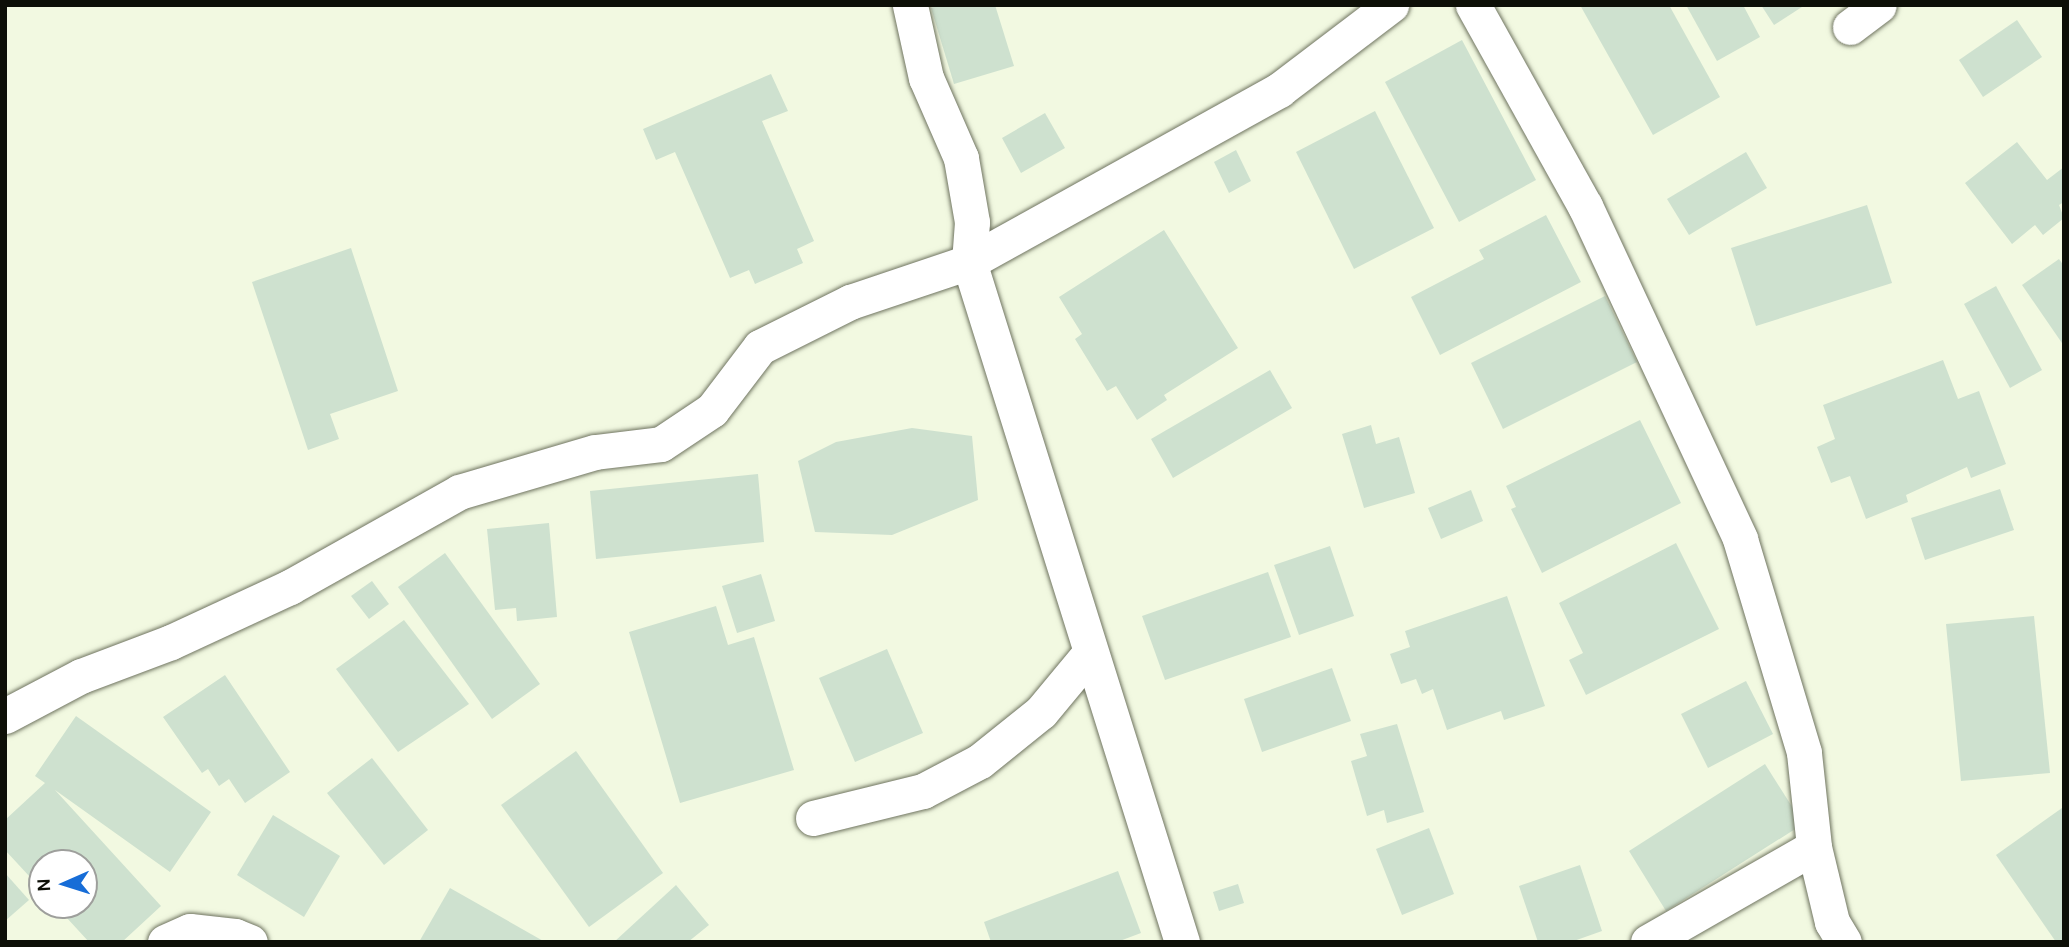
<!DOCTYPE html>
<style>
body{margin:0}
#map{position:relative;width:2069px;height:947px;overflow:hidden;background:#f2f9e1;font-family:Karla,sans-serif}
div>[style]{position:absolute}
.building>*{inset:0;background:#cee1cf}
.roads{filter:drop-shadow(0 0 2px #6f7460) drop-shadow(0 0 2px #6f7460)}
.street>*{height:35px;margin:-17.5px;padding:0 17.5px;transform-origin:17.5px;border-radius:17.5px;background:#fff}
span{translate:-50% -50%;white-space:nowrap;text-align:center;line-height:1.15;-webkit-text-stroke:5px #fff;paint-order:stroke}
.frame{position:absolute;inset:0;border:7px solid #0d0f07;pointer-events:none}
.north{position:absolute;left:28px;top:849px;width:70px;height:70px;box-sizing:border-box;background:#fff;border:2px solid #9e9f9c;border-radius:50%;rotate:267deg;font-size:19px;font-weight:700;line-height:28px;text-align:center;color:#0d0f07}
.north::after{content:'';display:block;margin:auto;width:24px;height:32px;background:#176dd7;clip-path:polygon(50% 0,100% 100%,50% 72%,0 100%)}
</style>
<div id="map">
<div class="building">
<div style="clip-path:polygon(940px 5px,995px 5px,1014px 66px,954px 84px,931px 8px)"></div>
<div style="clip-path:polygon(1580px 5px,1669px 5px,1720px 97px,1653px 135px)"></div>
<div style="clip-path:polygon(1686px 5px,1743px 5px,1760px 37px,1717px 61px)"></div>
<div style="clip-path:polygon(1761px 5px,1805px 5px,1774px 25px)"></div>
<div style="clip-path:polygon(2017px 20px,2042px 57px,1983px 97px,1959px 60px)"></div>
<div style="clip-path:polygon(1462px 40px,1536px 180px,1459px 222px,1385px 82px)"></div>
<div style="clip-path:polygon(771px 74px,788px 111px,762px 121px,814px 241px,797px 249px,803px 263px,755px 284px,749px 270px,730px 278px,675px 152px,656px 160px,643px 129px)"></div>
<div style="clip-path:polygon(1375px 111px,1434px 228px,1354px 269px,1296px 152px)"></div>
<div style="clip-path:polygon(1045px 113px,1065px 148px,1021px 173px,1002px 138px)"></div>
<div style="clip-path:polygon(2017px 142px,2047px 180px,2064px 167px,2064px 202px,2059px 205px,2064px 218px,2043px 235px,2035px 225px,2012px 244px,1965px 183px)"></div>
<div style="clip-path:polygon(1236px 150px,1251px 181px,1229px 193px,1214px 162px)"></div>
<div style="clip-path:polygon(1746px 152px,1767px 188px,1689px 235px,1667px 199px)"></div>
<div style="clip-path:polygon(1867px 205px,1892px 283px,1756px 326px,1731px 248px)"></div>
<div style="clip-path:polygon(1546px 215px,1581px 282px,1440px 355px,1411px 297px,1484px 259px,1479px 250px)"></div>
<div style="clip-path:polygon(1164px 230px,1238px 348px,1164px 395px,1167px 400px,1137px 420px,1116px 386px,1107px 391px,1075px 339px,1082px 334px,1059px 297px)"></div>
<div style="clip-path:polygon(351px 248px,398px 391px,330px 414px,339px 439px,308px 450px,252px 282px)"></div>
<div style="clip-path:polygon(2059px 259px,2064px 266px,2064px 346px,2022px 285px)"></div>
<div style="clip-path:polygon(1996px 286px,2042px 370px,2010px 388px,1964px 304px)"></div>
<div style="clip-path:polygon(1605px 296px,1637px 362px,1503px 429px,1471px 363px)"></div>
<div style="clip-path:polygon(1943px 360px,1958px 399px,1979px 391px,2006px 464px,1971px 478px,1967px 467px,1906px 495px,1908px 502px,1866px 519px,1850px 476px,1831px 483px,1817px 447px,1835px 439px,1823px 405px)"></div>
<div style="clip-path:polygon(1270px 370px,1292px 408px,1173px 478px,1151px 439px)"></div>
<div style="clip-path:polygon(1640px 420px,1681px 503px,1542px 573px,1511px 509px,1516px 507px,1506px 486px)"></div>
<div style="clip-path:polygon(1371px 425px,1376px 444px,1399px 437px,1415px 493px,1364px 508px,1342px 434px)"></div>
<div style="clip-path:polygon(912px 428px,972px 436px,978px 500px,892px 535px,815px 532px,798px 461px,836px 442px)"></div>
<div style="clip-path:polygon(758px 474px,764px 542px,596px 559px,590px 491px)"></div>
<div style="clip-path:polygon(2000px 489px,2014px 530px,1925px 560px,1911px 518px)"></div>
<div style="clip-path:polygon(1471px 490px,1483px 521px,1441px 539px,1428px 508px)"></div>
<div style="clip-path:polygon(549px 523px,557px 617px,517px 621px,516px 608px,495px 610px,487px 529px)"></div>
<div style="clip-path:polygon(1676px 543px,1719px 629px,1586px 695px,1569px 660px,1583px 653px,1559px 603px)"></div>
<div style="clip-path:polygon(1330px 546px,1354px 616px,1299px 635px,1274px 565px)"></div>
<div style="clip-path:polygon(445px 553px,540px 684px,492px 719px,398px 587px)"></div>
<div style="clip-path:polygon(1268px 572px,1291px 637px,1165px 680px,1142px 616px)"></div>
<div style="clip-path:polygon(761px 574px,775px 621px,737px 633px,722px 586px)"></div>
<div style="clip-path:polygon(372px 581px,389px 604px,369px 619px,351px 596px)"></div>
<div style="clip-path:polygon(1507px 596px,1545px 706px,1504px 720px,1501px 711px,1447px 730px,1433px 689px,1422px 694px,1416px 679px,1401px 684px,1390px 654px,1410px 647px,1405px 631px)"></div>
<div style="clip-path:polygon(716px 606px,728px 645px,754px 637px,794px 770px,680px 803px,629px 632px)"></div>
<div style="clip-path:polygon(2034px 616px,2050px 773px,1961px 781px,1946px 624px)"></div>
<div style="clip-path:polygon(404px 620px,469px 704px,398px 752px,336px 669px)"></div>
<div style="clip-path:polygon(887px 649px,923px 733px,855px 762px,819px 678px)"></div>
<div style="clip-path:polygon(1332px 668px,1351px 721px,1262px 752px,1244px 699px)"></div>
<div style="clip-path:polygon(225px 675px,290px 772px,245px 803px,229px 779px,219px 786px,208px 769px,202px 773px,163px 717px)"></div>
<div style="clip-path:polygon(1746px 681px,1773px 734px,1708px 768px,1681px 714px)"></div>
<div style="clip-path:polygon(76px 716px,211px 812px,170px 872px,55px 790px,161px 906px,122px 942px,89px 942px,55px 905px,84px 905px,84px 863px,42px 863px,42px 890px,5px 850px,5px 820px,45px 783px,35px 776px)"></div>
<div style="clip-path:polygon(1397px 724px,1424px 812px,1387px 823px,1384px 810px,1367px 816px,1351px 761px,1367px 756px,1360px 734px)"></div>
<div style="clip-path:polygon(576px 751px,663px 873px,589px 927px,501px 805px)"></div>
<div style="clip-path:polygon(372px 758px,428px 830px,384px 865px,327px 793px)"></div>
<div style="clip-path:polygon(1765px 764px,1803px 824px,1666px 911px,1629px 851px)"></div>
<div style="clip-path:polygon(2062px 808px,2064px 942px,2056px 942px,1996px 855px)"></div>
<div style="clip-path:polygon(273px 815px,340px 856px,304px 917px,237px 875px)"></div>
<div style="clip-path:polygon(1429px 828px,1454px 894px,1402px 915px,1376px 849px)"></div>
<div style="clip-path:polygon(1580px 865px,1602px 931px,1571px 942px,1538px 942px,1519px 886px)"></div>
<div style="clip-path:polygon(1118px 871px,1141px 933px,1117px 942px,991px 942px,984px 922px)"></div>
<div style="clip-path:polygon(5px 873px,29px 900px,5px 921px)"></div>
<div style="clip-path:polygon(1238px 884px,1244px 903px,1219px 911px,1213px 892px)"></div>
<div style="clip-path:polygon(676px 885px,709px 925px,688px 942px,614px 942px)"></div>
<div style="clip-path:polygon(450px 888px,545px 942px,419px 942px)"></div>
</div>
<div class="roads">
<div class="street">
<div style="left:1473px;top:5px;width:230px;rotate:60.9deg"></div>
<div style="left:1585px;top:206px;width:367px;rotate:65deg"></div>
<div style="left:1740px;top:539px;width:223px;rotate:73.3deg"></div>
<div style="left:1804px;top:753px;width:95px;rotate:83.9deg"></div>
<div style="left:1814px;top:847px;width:77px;rotate:76.5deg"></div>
<div style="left:1832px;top:922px;width:23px;rotate:59deg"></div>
<div style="left:1850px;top:27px;width:36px;rotate:-37deg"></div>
<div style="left:5px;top:716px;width:86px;rotate:-27.8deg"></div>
<div style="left:81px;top:676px;width:96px;rotate:-20.7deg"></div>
<div style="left:171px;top:642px;width:131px;rotate:-24.8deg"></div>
<div style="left:290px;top:587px;width:194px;rotate:-29.3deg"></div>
<div style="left:459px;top:492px;width:142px;rotate:-16.4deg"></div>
<div style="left:595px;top:452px;width:66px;rotate:-6.9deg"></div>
<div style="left:661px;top:444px;width:61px;rotate:-33.7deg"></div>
<div style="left:712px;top:410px;width:79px;rotate:-52.7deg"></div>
<div style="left:760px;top:347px;width:101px;rotate:-26.6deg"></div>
<div style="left:850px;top:302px;width:126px;rotate:-18.6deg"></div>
<div style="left:969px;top:262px;width:40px;rotate:-85.7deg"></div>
<div style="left:972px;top:222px;width:65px;rotate:-99.8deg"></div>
<div style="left:961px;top:158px;width:87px;rotate:-113.6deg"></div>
<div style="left:926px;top:78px;width:75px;rotate:-102.4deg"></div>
<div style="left:813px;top:818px;width:113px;rotate:-13.8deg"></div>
<div style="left:923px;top:791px;width:64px;rotate:-27.8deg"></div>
<div style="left:980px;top:761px;width:78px;rotate:-38.8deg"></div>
<div style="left:1041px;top:712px;width:77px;rotate:-50.3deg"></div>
<div style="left:165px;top:942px;width:27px;rotate:-24deg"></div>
<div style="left:190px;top:931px;width:45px;rotate:6.3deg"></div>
<div style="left:235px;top:936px;width:16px;rotate:22deg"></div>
<div style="left:1182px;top:942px;width:713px;rotate:-107.39deg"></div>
<div style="left:969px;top:262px;width:355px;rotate:-29deg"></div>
<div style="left:1279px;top:90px;width:141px;rotate:-37.2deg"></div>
<div style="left:1648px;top:942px;width:191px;rotate:-29.8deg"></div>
</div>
</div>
<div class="frame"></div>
<div class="north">N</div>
</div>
